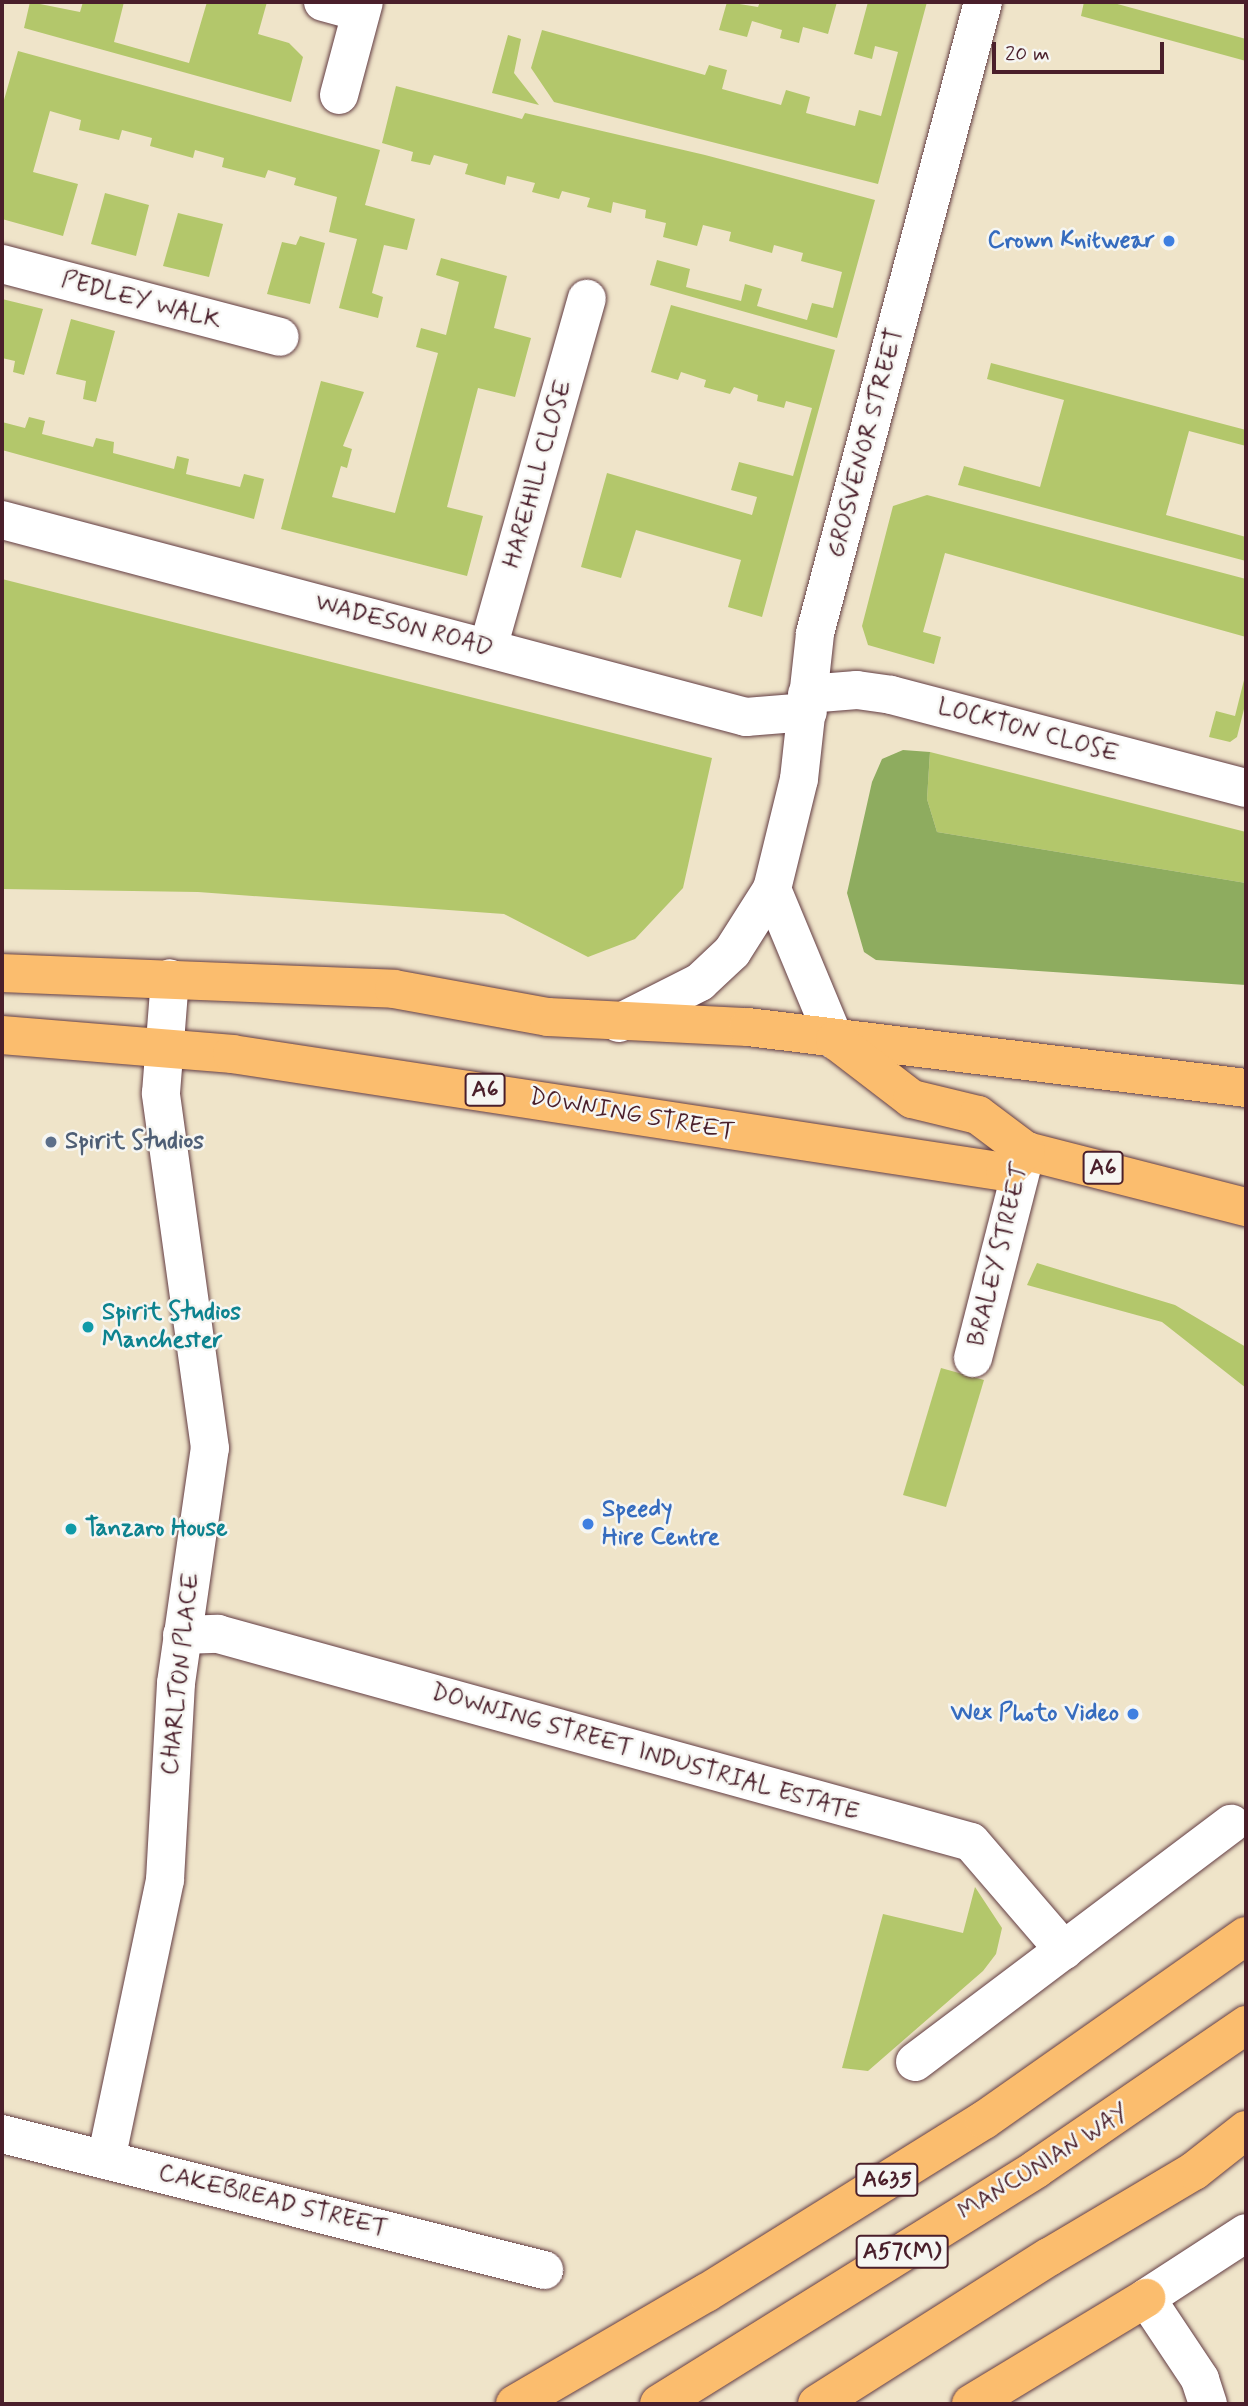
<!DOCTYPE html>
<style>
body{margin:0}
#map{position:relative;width:1248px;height:2406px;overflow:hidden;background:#efe4c9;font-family:Mynerve,sans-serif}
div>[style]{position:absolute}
.green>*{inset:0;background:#b3c76b}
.forest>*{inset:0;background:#8eac5f}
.roads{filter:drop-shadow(0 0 2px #633d43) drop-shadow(0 0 2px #633d43)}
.minor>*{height:38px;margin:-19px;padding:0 19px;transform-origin:19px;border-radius:19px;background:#fff}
.highway>*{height:38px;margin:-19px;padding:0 19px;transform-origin:19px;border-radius:19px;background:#fbbd6e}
.dots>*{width:19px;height:19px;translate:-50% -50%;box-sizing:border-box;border:4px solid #f6f6f2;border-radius:50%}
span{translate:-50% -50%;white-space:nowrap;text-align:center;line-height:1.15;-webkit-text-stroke:5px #f6f6f2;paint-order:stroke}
.shield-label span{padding:2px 5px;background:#f6f6f2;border:2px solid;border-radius:5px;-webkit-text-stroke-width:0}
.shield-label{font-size:23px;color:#4a1f2b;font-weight:700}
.shop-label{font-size:24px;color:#366cbe;font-weight:700}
.right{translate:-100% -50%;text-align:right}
.left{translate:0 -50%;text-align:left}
.street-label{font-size:24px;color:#4a1f2b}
.service-label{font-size:24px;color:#4e5e75;font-weight:700}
.culture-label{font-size:24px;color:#0d838f;font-weight:700}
.frame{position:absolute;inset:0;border:4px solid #4a1f2b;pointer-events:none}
.scale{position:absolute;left:992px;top:42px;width:172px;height:32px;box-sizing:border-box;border:4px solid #4a1f2b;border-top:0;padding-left:9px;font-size:21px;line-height:24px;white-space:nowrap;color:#4a1f2b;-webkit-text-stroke:5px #f6f6f2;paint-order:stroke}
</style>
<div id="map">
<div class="green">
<div style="clip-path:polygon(30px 2px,80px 12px,83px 2px,124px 2px,114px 42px,189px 63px,207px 2px,267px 2px,258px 34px,289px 43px,303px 57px,291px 102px,24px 28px)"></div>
<div style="clip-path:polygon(727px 2px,758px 7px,760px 2px,837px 2px,828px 34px,803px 27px,799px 43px,780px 38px,782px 30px,752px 21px,747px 37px,719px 30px)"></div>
<div style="clip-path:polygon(868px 2px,927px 2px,878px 184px,554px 102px,531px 68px,542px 30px,705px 75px,709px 65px,727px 70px,722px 89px,781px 105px,786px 90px,810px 97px,806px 113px,855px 126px,859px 110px,881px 116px,898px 52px,875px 46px,872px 59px,854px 54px)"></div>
<div style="clip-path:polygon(1084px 2px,1110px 2px,1246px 39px,1246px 61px,1081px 16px)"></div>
<div style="clip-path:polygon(508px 35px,521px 39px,514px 73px,539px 105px,492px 93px)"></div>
<div style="clip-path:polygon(18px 51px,380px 150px,365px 205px,415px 219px,407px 250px,384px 245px,372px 293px,383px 297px,378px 318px,339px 308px,357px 239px,329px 232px,337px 197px,294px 185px,296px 178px,268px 170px,265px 178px,222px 167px,224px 158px,195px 150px,193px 158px,150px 146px,152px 138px,122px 130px,119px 140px,79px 130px,81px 120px,50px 111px,33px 172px,78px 184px,63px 236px,2px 219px,2px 107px)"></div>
<div style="clip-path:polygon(396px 86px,522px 119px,525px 113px,705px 155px,875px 200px,837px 338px,650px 285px,657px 260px,690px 269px,686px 287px,741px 301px,745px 284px,762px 289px,757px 306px,807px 320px,812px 303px,833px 308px,842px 272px,801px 261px,803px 253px,774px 245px,772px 253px,729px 241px,731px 232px,703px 225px,697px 246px,663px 237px,666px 223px,645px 218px,646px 210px,613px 202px,611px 213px,587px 207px,590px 198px,562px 191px,559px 199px,532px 192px,535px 183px,507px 176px,505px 185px,465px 174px,468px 164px,434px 155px,430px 165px,411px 161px,413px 152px,382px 143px)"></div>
<div style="clip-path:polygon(105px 193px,149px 205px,136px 256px,91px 244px)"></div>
<div style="clip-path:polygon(178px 213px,223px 224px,209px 277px,163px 266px)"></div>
<div style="clip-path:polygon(300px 236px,325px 243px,310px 304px,267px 294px,282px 242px,296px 245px)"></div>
<div style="clip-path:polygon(441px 258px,507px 276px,494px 328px,531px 338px,515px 397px,478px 388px,447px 507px,483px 516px,467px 576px,281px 529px,321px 381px,364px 392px,343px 446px,352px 449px,347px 468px,341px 466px,332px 497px,395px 513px,438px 353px,416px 347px,421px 328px,446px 335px,459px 282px,436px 275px)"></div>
<div style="clip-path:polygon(2px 299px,43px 309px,24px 375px,13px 372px,15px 361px,2px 358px)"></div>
<div style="clip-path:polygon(671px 305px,835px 350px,762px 617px,728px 607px,741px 560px,636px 530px,621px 578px,581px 567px,607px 473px,752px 515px,757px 497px,731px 490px,739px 462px,793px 476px,812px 408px,786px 401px,784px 408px,757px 401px,758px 395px,734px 387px,730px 394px,704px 387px,706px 380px,681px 372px,678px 380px,651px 372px)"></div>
<div style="clip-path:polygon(71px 319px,115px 331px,96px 402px,83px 399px,86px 381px,56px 374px)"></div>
<div style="clip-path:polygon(991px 363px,1246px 430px,1246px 446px,1189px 431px,1166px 515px,1246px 537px,1246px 561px,958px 485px,964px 466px,1040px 487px,1064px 400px,987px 379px)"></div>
<div style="clip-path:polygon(29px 417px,45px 421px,42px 434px,93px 447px,96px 438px,114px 442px,113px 453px,174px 469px,177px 456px,189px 459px,186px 474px,240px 487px,244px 474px,264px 479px,254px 519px,2px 450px,2px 422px,25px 428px)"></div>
<div style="clip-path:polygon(927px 495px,1246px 579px,1246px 637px,945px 553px,923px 632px,941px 637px,934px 664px,868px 645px,862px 626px,893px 506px)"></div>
<div style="clip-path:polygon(2px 579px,712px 758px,683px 888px,635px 939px,588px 957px,504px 914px,198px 892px,2px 889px)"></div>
<div style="clip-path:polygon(1246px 672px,1246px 701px,1237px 737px,1230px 742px,1209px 737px,1216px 711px,1235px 716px)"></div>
<div style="clip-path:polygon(930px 752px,1246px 832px,1246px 883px,937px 832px,927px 799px)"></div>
<div style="clip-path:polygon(1037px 1263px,1175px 1305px,1246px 1347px,1246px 1388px,1162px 1322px,1027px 1285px)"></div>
<div style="clip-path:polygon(941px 1368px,984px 1380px,946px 1507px,903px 1495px)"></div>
<div style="clip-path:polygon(975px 1887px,1002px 1928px,996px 1954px,983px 1971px,868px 2071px,842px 2068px,883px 1914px,963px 1933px)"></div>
</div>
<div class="forest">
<div style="clip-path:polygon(903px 750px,930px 752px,927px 799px,937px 832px,1246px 883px,1246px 985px,876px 960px,864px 952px,847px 893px,872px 782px,882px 759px)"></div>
</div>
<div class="roads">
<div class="minor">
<div style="left:323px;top:2px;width:39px;rotate:15deg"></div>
<div style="left:339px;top:95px;width:96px;rotate:-75deg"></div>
<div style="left:2px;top:264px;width:287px;rotate:14.7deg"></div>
<div style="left:2px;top:520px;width:770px;rotate:14.83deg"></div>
<div style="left:746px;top:717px;width:62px;rotate:-4.6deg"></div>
<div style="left:488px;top:648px;width:363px;rotate:-74.2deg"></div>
<div style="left:807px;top:694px;width:50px;rotate:-4.6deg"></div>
<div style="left:857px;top:690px;width:34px;rotate:8deg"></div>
<div style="left:891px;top:695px;width:367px;rotate:14.7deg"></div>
<div style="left:772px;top:889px;width:164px;rotate:67.4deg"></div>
<div style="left:619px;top:1023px;width:91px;rotate:-26.8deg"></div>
<div style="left:700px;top:982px;width:44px;rotate:-43.2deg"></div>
<div style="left:732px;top:952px;width:75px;rotate:-57.6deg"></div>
<div style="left:772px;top:889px;width:113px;rotate:-76.2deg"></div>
<div style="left:799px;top:779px;width:147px;rotate:-83.7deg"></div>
<div style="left:815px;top:633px;width:653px;rotate:-75.09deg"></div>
<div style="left:973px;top:1358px;width:214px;rotate:-75.6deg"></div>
<div style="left:182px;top:1635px;width:36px;rotate:-2deg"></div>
<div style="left:218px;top:1634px;width:781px;rotate:15.44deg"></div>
<div style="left:971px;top:1842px;width:143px;rotate:49.3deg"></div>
<div style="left:915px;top:2062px;width:396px;rotate:-37deg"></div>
<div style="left:2px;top:2134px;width:559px;rotate:14.09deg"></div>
<div style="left:106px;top:2160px;width:286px;rotate:-78.1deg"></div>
<div style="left:165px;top:1880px;width:197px;rotate:-86.8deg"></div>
<div style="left:176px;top:1683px;width:237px;rotate:-81.8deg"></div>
<div style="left:210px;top:1448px;width:358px;rotate:-97.9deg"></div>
<div style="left:161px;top:1093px;width:115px;rotate:-85.5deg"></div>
<div style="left:1208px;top:2404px;width:26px;rotate:-108deg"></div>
<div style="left:1200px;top:2379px;width:97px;rotate:-123.7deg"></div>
<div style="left:1146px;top:2298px;width:119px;rotate:-33deg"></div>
</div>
<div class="highway">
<div style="left:2px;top:973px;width:392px;rotate:2.3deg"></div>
<div style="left:394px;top:989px;width:157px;rotate:10.3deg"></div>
<div style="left:548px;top:1017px;width:200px;rotate:2.9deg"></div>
<div style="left:748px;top:1027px;width:502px;rotate:6.98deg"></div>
<div style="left:2px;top:1035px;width:231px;rotate:4.7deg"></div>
<div style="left:232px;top:1054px;width:782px;rotate:8.68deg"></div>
<div style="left:1005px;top:1172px;width:30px;rotate:-45deg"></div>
<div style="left:1026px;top:1151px;width:227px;rotate:14.3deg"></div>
<div style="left:835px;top:1040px;width:97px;rotate:37.5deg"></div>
<div style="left:912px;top:1099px;width:68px;rotate:13.6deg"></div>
<div style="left:978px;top:1115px;width:60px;rotate:36.9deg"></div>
<div style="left:515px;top:2404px;width:221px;rotate:-30.2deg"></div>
<div style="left:706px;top:2293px;width:327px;rotate:-31.9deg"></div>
<div style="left:984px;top:2120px;width:320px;rotate:-35.1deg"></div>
<div style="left:659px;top:2404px;width:444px;rotate:-31.9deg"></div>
<div style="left:1036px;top:2169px;width:255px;rotate:-34.4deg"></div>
<div style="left:817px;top:2404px;width:275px;rotate:-32.4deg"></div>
<div style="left:1049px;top:2257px;width:169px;rotate:-30.7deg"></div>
<div style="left:1194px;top:2171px;width:66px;rotate:-38.3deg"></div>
<div style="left:971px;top:2404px;width:205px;rotate:-31.2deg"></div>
</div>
</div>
<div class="dots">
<div style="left:1169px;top:241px;background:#3f7fe0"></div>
<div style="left:51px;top:1142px;background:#5c6f8a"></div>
<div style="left:88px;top:1327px;background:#0f9aa8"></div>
<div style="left:588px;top:1524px;background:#3f7fe0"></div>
<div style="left:71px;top:1529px;background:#0f9aa8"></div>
<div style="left:1133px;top:1714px;background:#3f7fe0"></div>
</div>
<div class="shield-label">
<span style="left:485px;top:1090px">A6</span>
<span style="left:1103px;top:1168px">A6</span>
<span style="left:887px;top:2180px">A635</span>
<span style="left:902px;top:2252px">A57(M)</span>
</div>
<div class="shop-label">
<span class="right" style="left:1155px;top:241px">Crown Knitwear</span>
<span class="left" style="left:602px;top:1524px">Speedy<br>Hire Centre</span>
<span class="right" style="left:1119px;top:1714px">Wex Photo Video</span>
</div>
<div class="street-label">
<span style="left:141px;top:301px;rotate:15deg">PEDLEY WALK</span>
<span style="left:866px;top:443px;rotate:-75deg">GROSVENOR STREET</span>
<span style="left:538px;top:474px;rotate:-74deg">HAREHILL CLOSE</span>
<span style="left:404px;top:626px;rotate:15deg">WADESON ROAD</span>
<span style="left:1028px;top:731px;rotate:15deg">LOCKTON CLOSE</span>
<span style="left:632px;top:1115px;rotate:10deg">DOWNING STREET</span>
<span style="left:999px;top:1255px;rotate:-76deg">BRALEY STREET</span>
<span style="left:181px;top:1674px;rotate:-84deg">CHARLTON PLACE</span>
<span style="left:645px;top:1753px;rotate:16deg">DOWNING STREET INDUSTRIAL ESTATE</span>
<span style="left:1044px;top:2163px;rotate:-32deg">MANCUNIAN WAY</span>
<span style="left:273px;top:2201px;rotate:14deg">CAKEBREAD STREET</span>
</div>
<div class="service-label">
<span class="left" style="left:65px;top:1142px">Spirit Studios</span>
</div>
<div class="culture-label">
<span class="left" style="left:102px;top:1327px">Spirit Studios<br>Manchester</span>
<span class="left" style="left:85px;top:1529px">Tanzaro House</span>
</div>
<div class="frame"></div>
<div class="scale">20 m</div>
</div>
